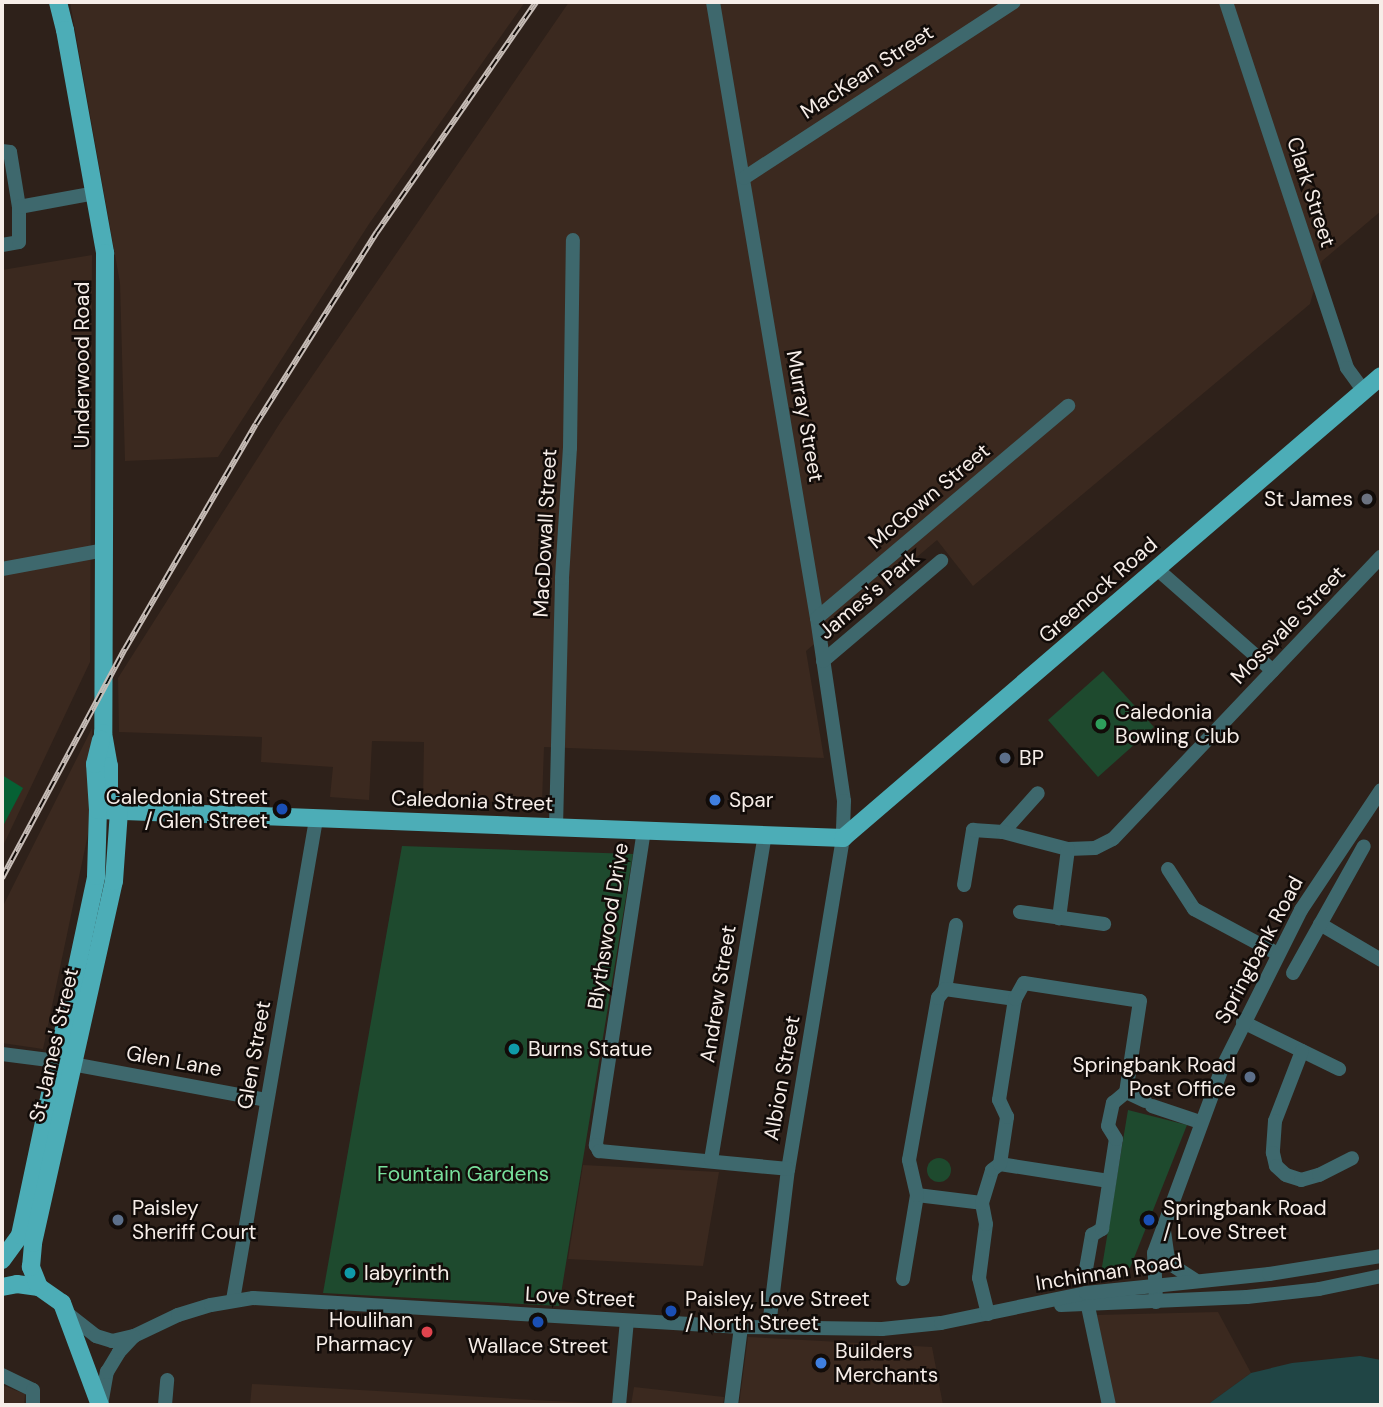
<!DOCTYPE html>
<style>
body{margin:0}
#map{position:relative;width:1383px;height:1407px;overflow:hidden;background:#2e211a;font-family:"DM Sans",sans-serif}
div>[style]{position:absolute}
.built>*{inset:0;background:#3b291f}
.green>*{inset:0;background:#1e4a2e}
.round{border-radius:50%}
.forest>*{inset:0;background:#066134}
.water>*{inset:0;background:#204545}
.minor>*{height:14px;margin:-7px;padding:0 7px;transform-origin:7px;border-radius:7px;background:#3e686d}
.major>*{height:18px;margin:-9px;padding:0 9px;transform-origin:9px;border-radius:9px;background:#4cadb7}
.rail>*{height:6px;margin-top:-3px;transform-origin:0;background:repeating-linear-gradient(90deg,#120c09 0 10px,#c6bcb6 0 20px);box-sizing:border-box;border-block:2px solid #c6bcb6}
.dots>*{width:19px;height:19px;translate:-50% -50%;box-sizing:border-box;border:4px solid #120c09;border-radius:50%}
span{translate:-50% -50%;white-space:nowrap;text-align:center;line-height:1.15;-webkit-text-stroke:5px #120c09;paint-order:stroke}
.street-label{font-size:21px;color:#f6ede8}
.poi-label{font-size:21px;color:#f6ede8}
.right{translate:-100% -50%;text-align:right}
.left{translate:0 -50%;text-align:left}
.park-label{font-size:21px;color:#78e09c}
.frame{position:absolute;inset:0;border:4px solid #f6ede8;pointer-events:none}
</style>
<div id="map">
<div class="built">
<div style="clip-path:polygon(70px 2px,525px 2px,369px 224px,218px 457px,125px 461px,120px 283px)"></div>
<div style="clip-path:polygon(569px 2px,1381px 2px,1381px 211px,1322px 261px,1310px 304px,973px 586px,937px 540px,806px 651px,824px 758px,544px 747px,542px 802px,423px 801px,424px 742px,372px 741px,369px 800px,330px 797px,333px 767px,261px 762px,262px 737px,119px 732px,118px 678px,280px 423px)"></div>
<div style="clip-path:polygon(92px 255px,90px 662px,2px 848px,2px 270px)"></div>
<div style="clip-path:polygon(92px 728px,92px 815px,43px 1049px,2px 1043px,2px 908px)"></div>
<div style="clip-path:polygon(583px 1165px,719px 1172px,703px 1266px,568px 1259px)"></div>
<div style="clip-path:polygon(1218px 1312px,1251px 1373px,1207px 1405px,1110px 1405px,1096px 1315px)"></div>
<div style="clip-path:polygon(748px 1337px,932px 1347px,943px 1405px,739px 1405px)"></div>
<div style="clip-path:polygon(252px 1384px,606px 1404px,250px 1405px)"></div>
<div style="clip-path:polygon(2px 1385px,25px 1394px,24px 1405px,2px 1405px)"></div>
<div style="clip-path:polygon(634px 1387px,724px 1397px,723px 1405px,631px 1405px)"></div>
</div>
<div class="green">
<div style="clip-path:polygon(1103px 671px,1154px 727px,1098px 777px,1048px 720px)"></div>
<div style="clip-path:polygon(402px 846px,633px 854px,559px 1306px,323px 1293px)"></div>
<div style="clip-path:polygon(1128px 1110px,1187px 1125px,1130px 1268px,1101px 1273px)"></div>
<div class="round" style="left:927px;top:1158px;width:24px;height:24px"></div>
</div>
<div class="forest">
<div style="clip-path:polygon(2px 775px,23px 788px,2px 828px)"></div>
</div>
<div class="water">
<div style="clip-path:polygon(1360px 1356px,1381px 1360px,1381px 1405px,1207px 1405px,1251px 1373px,1292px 1363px)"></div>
</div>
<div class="minor">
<div style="left:713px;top:2px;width:625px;rotate:80.42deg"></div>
<div style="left:817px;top:618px;width:185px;rotate:81.6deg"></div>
<div style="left:844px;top:801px;width:37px;rotate:92deg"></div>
<div style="left:843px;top:838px;width:336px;rotate:99.4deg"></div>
<div style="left:788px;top:1169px;width:159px;rotate:96.9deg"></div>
<div style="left:1226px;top:2px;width:385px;rotate:71.7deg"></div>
<div style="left:1347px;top:368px;width:29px;rotate:54deg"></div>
<div style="left:2px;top:151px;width:8px;rotate:7deg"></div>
<div style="left:10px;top:152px;width:56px;rotate:80.7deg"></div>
<div style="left:744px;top:178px;width:322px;rotate:-33.1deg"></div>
<div style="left:2px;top:245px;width:17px;rotate:-10deg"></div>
<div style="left:19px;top:242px;width:35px;rotate:-90deg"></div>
<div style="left:19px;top:207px;width:77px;rotate:-10.4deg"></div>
<div style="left:2px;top:569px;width:105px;rotate:-10.5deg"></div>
<div style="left:1157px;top:569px;width:154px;rotate:41.3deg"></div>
<div style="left:817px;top:618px;width:329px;rotate:-40.2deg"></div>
<div style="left:823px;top:661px;width:155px;rotate:-40.3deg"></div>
<div style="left:556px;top:827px;width:249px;rotate:-88.6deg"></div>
<div style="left:562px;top:578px;width:130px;rotate:-86.5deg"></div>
<div style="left:570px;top:448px;width:208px;rotate:-89.2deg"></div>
<div style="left:644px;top:830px;width:319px;rotate:98.7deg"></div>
<div style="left:596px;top:1145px;width:7px;rotate:63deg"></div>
<div style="left:599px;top:1151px;width:190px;rotate:5.4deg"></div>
<div style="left:1003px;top:832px;width:52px;rotate:-48.1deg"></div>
<div style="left:1068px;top:849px;width:27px;rotate:-2deg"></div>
<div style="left:1095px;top:848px;width:20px;rotate:-27deg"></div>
<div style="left:1113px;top:839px;width:389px;rotate:-46.5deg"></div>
<div style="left:1168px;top:869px;width:48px;rotate:57deg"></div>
<div style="left:1194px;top:909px;width:95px;rotate:28.2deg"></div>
<div style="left:964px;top:885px;width:56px;rotate:-80.7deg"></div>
<div style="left:973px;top:830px;width:30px;rotate:4deg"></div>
<div style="left:1003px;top:832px;width:67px;rotate:14.7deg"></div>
<div style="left:1068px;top:849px;width:70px;rotate:97.4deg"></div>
<div style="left:1020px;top:912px;width:85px;rotate:8.1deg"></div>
<div style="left:1320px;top:924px;width:71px;rotate:30.5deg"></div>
<div style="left:1293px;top:973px;width:145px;rotate:-60.8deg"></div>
<div style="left:945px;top:989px;width:65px;rotate:-80.2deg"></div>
<div style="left:1243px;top:1022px;width:107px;rotate:26.1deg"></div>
<div style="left:1302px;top:1051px;width:75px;rotate:111.1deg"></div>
<div style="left:1275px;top:1121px;width:32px;rotate:94deg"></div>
<div style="left:1273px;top:1153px;width:13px;rotate:77deg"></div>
<div style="left:1276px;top:1166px;width:13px;rotate:42deg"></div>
<div style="left:1286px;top:1175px;width:16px;rotate:18deg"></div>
<div style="left:1301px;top:1180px;width:19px;rotate:-16deg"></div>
<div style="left:1319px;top:1175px;width:37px;rotate:-27deg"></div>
<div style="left:2px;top:1054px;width:55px;rotate:7.3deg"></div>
<div style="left:72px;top:1064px;width:198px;rotate:10.5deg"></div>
<div style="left:1126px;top:1092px;width:21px;rotate:25deg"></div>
<div style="left:1152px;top:1106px;width:51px;rotate:18.4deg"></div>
<div style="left:711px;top:1160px;width:329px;rotate:-80.6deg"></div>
<div style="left:1000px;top:1164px;width:110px;rotate:8.9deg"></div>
<div style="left:917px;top:1195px;width:65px;rotate:7deg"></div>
<div style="left:1164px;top:1231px;width:27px;rotate:82deg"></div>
<div style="left:1168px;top:1258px;width:11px;rotate:52deg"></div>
<div style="left:1175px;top:1267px;width:24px;rotate:33deg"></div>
<div style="left:1086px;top:1269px;width:35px;rotate:-80deg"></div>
<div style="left:1092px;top:1235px;width:12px;rotate:-31deg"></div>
<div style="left:1102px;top:1229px;width:91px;rotate:-81.2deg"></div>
<div style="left:1116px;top:1139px;width:15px;rotate:-122deg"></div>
<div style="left:1108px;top:1126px;width:24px;rotate:-78deg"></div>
<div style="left:1113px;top:1103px;width:17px;rotate:-40deg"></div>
<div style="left:903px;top:1279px;width:85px;rotate:-80.5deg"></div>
<div style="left:917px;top:1195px;width:36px;rotate:-103deg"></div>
<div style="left:909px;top:1160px;width:165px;rotate:-79.9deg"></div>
<div style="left:938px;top:998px;width:11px;rotate:-52deg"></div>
<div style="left:945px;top:989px;width:71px;rotate:8.1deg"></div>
<div style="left:1086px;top:1297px;width:110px;rotate:78deg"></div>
<div style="left:233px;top:1300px;width:489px;rotate:-80.2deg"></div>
<div style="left:1156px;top:1302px;width:49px;rotate:-92.3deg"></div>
<div style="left:1154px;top:1253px;width:197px;rotate:-69.8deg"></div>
<div style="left:1222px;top:1068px;width:177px;rotate:-63.4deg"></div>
<div style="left:1301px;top:910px;width:144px;rotate:-56.3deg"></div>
<div style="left:1061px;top:1305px;width:186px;rotate:-2.5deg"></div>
<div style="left:1247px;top:1297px;width:72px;rotate:-6.3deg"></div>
<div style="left:1319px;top:1289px;width:63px;rotate:-11.8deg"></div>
<div style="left:68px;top:1314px;width:36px;rotate:38deg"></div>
<div style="left:96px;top:1336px;width:17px;rotate:17deg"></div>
<div style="left:112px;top:1341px;width:23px;rotate:-13deg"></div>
<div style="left:134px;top:1336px;width:49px;rotate:-25.5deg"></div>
<div style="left:178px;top:1315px;width:34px;rotate:-17deg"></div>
<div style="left:211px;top:1305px;width:43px;rotate:-9.5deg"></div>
<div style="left:253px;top:1298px;width:489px;rotate:3.4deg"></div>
<div style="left:741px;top:1327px;width:141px;rotate:0.8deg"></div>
<div style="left:882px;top:1329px;width:59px;rotate:-5.8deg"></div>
<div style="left:941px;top:1323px;width:148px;rotate:-11.7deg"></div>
<div style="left:1086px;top:1293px;width:184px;rotate:-5.9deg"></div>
<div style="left:1269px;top:1274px;width:113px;rotate:-9.1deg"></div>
<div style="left:988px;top:1314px;width:37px;rotate:-104deg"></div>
<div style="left:979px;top:1278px;width:54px;rotate:-82.6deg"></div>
<div style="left:986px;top:1224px;width:21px;rotate:-101deg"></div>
<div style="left:982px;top:1203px;width:34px;rotate:-73deg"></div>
<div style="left:992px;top:1170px;width:10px;rotate:-37deg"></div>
<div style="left:1000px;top:1164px;width:48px;rotate:-81.5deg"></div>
<div style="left:1007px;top:1117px;width:19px;rotate:-115deg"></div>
<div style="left:999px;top:1100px;width:102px;rotate:-81deg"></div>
<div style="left:1015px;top:999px;width:18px;rotate:-61deg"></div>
<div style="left:1024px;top:983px;width:117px;rotate:8.8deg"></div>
<div style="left:1140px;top:1001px;width:92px;rotate:98.7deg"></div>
<div style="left:2px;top:1375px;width:34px;rotate:26deg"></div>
<div style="left:33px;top:1390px;width:15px;rotate:90deg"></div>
<div style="left:101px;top:1405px;width:34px;rotate:-80deg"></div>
<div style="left:107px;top:1372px;width:23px;rotate:-59deg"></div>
<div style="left:119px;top:1352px;width:21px;rotate:-47deg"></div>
<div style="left:165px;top:1405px;width:25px;rotate:-85deg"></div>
<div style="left:619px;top:1405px;width:84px;rotate:-84.6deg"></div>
<div style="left:731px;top:1405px;width:79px;rotate:-82.7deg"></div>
</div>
<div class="major">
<div style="left:58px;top:2px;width:29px;rotate:76deg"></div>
<div style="left:65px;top:30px;width:227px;rotate:79.8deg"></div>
<div style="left:105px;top:253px;width:480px;rotate:90.2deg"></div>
<div style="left:103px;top:733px;width:34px;rotate:80deg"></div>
<div style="left:109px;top:766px;width:28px;rotate:90deg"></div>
<div style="left:109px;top:794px;width:20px;rotate:60deg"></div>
<div style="left:98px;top:810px;width:746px;rotate:2.15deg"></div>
<div style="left:843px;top:838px;width:709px;rotate:-40.65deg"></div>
<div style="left:2px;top:1260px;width:31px;rotate:-54deg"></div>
<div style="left:20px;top:1235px;width:367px;rotate:-78deg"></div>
<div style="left:96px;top:876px;width:66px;rotate:-88.3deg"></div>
<div style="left:98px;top:810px;width:46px;rotate:-93.7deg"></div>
<div style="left:95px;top:764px;width:25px;rotate:-76deg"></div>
<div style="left:2px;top:1287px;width:15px;rotate:-11deg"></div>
<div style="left:17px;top:1284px;width:22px;rotate:8deg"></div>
<div style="left:39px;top:1287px;width:28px;rotate:35deg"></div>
<div style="left:62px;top:1303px;width:109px;rotate:69.6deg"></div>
<div style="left:39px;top:1287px;width:22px;rotate:-112deg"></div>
<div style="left:31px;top:1267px;width:24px;rotate:-85deg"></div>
<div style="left:33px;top:1243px;width:371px;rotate:-77.4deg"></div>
<div style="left:114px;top:881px;width:70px;rotate:-85.9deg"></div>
</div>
<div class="rail">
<div style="left:2px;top:878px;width:260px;rotate:-61.8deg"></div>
<div style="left:125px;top:649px;width:260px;rotate:-59.8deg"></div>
<div style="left:256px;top:424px;width:227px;rotate:-57.8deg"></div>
<div style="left:377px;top:232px;width:280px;rotate:-55.3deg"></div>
</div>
<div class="dots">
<div style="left:1367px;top:499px;background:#6b7280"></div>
<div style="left:1101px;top:724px;background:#2e9e5b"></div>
<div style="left:1005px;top:758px;background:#5c6f8a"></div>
<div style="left:715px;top:800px;background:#3f7fe0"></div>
<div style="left:282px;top:809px;background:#1a4fb4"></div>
<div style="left:514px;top:1049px;background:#0f9aa8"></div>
<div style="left:1250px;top:1077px;background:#5c6f8a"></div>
<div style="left:118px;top:1220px;background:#5c6f8a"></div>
<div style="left:1149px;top:1220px;background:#1a4fb4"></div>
<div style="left:350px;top:1273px;background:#0f9aa8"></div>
<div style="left:671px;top:1311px;background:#1a4fb4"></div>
<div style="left:538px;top:1322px;background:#1a4fb4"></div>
<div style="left:427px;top:1332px;background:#e0444e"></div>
<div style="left:821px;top:1363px;background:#3f7fe0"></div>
</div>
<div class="street-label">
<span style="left:867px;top:72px;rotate:-33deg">MacKean Street</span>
<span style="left:1311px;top:192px;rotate:72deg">Clark Street</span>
<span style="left:82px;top:365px;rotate:-90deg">Underwood Road</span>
<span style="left:805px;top:416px;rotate:80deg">Murray Street</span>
<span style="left:929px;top:496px;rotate:-40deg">McGown Street</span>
<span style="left:545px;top:533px;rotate:-87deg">MacDowall Street</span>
<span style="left:1098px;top:590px;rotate:-41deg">Greenock Road</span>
<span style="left:869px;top:595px;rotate:-40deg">James's Park</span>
<span style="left:1288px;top:625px;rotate:-46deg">Mossvale Street</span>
<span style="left:472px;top:801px;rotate:2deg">Caledonia Street</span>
<span style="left:608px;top:926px;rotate:-81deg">Blythswood Drive</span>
<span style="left:1259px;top:950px;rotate:-62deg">Springbank Road</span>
<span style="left:718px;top:994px;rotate:-81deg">Andrew Street</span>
<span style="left:54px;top:1045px;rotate:-77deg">St James' Street</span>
<span style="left:254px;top:1055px;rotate:-80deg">Glen Street</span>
<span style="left:174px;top:1061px;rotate:10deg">Glen Lane</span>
<span style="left:782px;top:1078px;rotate:-80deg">Albion Street</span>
<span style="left:1109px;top:1272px;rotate:-9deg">Inchinnan Road</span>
<span style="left:580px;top:1297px;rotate:3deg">Love Street</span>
</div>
<div class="poi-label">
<span class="right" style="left:1353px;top:499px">St James</span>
<span class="left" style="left:1115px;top:724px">Caledonia<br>Bowling Club</span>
<span class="left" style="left:1019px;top:758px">BP</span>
<span class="right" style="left:268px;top:809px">Caledonia Street<br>/ Glen Street</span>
<span class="left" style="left:729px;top:800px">Spar</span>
<span class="left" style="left:528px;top:1049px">Burns Statue</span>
<span class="right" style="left:1236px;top:1077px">Springbank Road<br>Post Office</span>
<span class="left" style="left:132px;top:1220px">Paisley<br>Sheriff Court</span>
<span class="left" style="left:1163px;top:1220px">Springbank Road<br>/ Love Street</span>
<span class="left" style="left:364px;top:1273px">labyrinth</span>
<span class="left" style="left:685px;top:1311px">Paisley, Love Street<br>/ North Street</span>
<span class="right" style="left:413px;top:1332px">Houlihan<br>Pharmacy</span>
<span style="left:538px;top:1346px">Wallace Street</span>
<span class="left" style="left:835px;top:1363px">Builders<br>Merchants</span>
</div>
<div class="park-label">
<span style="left:463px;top:1174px">Fountain Gardens</span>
</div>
<div class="frame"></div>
</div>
